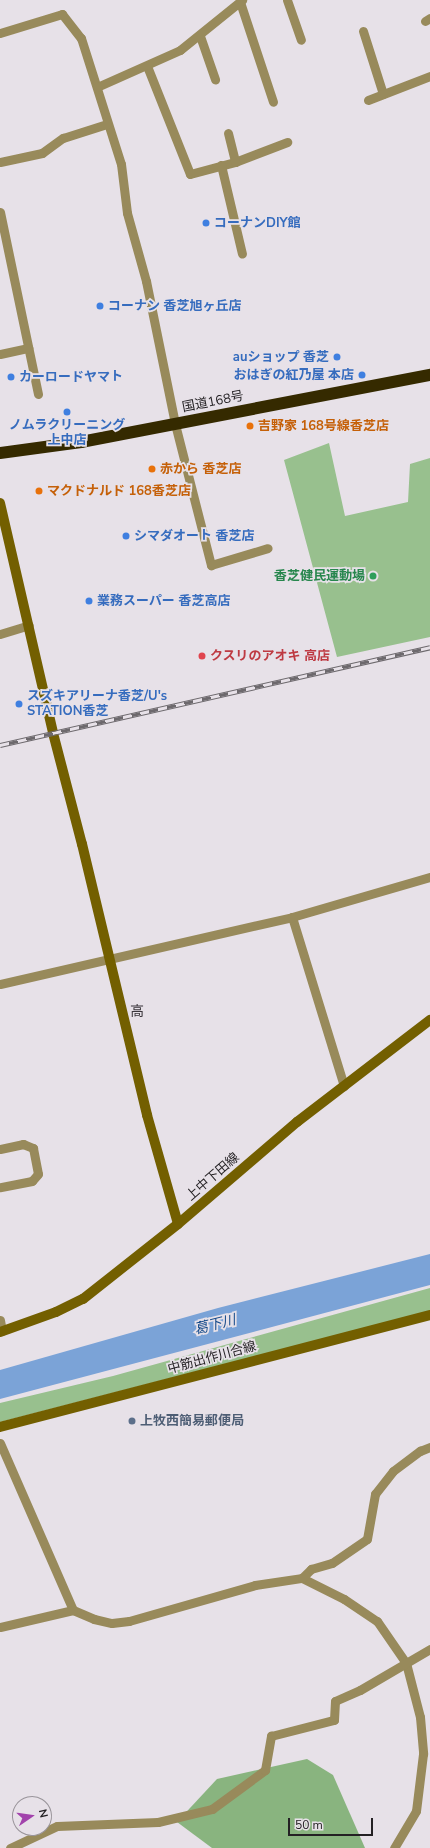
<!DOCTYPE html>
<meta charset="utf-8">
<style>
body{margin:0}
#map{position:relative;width:430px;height:1848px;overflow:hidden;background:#e7e1e8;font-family:"Nunito Sans","Noto Sans JP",sans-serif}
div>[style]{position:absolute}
.green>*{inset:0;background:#98c08e}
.forest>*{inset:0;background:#89b47f}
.water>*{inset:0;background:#7ba3d7}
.street>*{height:9px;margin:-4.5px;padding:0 4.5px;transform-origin:4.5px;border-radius:4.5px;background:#988a5b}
.secondary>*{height:10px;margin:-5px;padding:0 5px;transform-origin:5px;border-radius:5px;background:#735f00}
.highway>*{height:12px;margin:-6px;padding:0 6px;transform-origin:6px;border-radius:6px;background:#352a00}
.rail>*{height:4.5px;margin-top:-2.25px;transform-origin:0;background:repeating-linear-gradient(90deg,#e7e1e8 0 9px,#6d696d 0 18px);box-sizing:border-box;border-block:1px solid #6d696d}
.dots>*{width:11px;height:11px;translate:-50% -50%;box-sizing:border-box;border:2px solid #e7e1e8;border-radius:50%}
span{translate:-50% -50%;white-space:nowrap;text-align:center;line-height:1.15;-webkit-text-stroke:3.5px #e7e1e8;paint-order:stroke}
.shop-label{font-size:13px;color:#366cbe;font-weight:700}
.left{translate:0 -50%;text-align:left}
.right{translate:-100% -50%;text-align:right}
.street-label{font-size:13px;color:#242124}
.food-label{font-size:13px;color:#c56008;font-weight:700}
.leisure-label{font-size:13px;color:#27864d;font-weight:700}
.health-label{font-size:13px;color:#be3a42;font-weight:700}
.service-label{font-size:13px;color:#4e5e75;font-weight:700}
.neighbourhood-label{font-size:14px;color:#3a353a}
.water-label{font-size:14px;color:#154a8a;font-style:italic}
.north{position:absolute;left:12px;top:1796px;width:40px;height:40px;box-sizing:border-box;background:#e7e1e8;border:1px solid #99949a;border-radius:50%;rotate:77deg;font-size:11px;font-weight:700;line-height:16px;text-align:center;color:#242124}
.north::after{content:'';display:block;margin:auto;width:14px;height:18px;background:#a243ac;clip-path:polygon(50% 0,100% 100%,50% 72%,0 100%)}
.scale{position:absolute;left:288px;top:1818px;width:85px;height:18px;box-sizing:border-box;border:2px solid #242124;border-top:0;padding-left:5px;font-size:12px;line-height:14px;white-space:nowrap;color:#242124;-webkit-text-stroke:3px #e7e1e8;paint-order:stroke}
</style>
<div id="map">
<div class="green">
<div style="clip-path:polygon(329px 443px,345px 516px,408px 502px,410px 464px,430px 458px,430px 637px,337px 657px,284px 460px)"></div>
<div style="clip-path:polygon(430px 1288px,430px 1311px,0 1422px,0 1403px,113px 1376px)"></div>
</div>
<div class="forest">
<div style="clip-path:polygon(307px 1759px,333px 1775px,365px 1848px,212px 1848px,177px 1822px,217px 1779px)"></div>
</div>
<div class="water">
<div style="clip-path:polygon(430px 1254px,430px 1285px,0 1399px,0 1370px,218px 1308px)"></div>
</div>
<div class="street">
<div style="left:287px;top:0;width:42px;rotate:70.7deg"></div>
<div style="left:240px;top:2px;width:105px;rotate:71.7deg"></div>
<div style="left:425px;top:21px;width:6px;rotate:-31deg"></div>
<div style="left:363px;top:31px;width:66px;rotate:72.4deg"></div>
<div style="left:0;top:33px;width:65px;rotate:-17deg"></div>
<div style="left:62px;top:14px;width:31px;rotate:52deg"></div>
<div style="left:81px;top:38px;width:132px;rotate:72.4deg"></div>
<div style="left:121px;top:164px;width:49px;rotate:83deg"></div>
<div style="left:127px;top:213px;width:71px;rotate:74.4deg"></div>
<div style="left:146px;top:281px;width:146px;rotate:78.5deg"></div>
<div style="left:175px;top:424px;width:146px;rotate:75.7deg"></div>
<div style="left:211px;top:565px;width:59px;rotate:-16.6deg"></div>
<div style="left:200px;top:36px;width:46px;rotate:70.8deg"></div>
<div style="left:147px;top:66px;width:116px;rotate:68.3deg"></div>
<div style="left:190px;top:174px;width:47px;rotate:-14.9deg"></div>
<div style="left:235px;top:162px;width:56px;rotate:-21deg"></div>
<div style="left:97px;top:87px;width:91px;rotate:-24deg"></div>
<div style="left:180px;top:50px;width:80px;rotate:-38.9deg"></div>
<div style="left:368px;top:100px;width:66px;rotate:-21.2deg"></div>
<div style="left:228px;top:133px;width:30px;rotate:76deg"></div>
<div style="left:0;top:162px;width:43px;rotate:-12.1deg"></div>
<div style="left:42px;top:153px;width:26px;rotate:-36deg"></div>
<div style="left:63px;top:138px;width:46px;rotate:-17.7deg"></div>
<div style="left:221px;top:165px;width:91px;rotate:76.7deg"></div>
<div style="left:0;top:212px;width:186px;rotate:78.2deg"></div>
<div style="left:0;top:354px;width:29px;rotate:-12deg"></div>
<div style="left:0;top:634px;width:30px;rotate:-17deg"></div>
<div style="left:292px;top:917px;width:177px;rotate:72.9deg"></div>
<div style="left:0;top:984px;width:300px;rotate:-12.9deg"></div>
<div style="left:292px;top:917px;width:144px;rotate:-16.2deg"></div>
<div style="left:0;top:1149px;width:24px;rotate:-12deg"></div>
<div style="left:23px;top:1144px;width:11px;rotate:22deg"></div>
<div style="left:33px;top:1148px;width:26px;rotate:79deg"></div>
<div style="left:38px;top:1174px;width:9px;rotate:131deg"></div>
<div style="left:32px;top:1181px;width:33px;rotate:169deg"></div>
<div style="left:0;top:1320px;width:11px;rotate:80deg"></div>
<div style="left:0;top:1443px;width:182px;rotate:66.4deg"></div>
<div style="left:73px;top:1610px;width:23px;rotate:23deg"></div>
<div style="left:94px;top:1619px;width:18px;rotate:13deg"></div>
<div style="left:112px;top:1623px;width:17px;rotate:-7deg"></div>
<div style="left:129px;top:1621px;width:131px;rotate:-15.9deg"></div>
<div style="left:255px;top:1585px;width:48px;rotate:-8.5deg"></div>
<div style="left:302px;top:1578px;width:47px;rotate:26.6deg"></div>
<div style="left:344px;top:1599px;width:40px;rotate:34deg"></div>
<div style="left:377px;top:1621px;width:51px;rotate:55.4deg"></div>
<div style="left:406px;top:1663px;width:56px;rotate:75.5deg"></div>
<div style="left:420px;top:1717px;width:37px;rotate:85deg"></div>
<div style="left:423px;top:1754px;width:57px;rotate:97deg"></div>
<div style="left:416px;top:1811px;width:43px;rotate:120.7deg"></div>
<div style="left:302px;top:1578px;width:13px;rotate:-45deg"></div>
<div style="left:311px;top:1569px;width:22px;rotate:-16deg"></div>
<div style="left:332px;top:1563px;width:42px;rotate:-34.4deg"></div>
<div style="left:367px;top:1539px;width:46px;rotate:-79.9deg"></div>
<div style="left:375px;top:1494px;width:29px;rotate:-52deg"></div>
<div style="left:393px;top:1471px;width:34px;rotate:-37deg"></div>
<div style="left:420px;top:1451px;width:11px;rotate:-22deg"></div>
<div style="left:0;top:1627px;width:75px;rotate:-13.1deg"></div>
<div style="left:10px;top:1848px;width:52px;rotate:-25.1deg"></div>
<div style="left:57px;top:1826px;width:101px;rotate:-2.3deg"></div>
<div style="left:158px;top:1822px;width:56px;rotate:-13.5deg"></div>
<div style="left:212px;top:1809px;width:66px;rotate:-36.3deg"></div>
<div style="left:265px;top:1770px;width:35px;rotate:-80deg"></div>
<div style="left:271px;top:1736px;width:65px;rotate:-14.3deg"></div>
<div style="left:334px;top:1720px;width:19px;rotate:-87deg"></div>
<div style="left:335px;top:1701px;width:27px;rotate:-24deg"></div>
<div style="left:360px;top:1690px;width:81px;rotate:-30.4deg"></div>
</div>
<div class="secondary">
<div style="left:0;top:503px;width:236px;rotate:77deg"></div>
<div style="left:53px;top:733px;width:115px;rotate:75.4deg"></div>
<div style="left:82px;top:844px;width:279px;rotate:76.5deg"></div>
<div style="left:147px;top:1115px;width:113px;rotate:74.1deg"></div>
<div style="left:0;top:1332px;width:59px;rotate:-19.7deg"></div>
<div style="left:56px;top:1312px;width:30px;rotate:-26deg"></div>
<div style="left:83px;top:1299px;width:121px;rotate:-38.3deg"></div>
<div style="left:178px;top:1224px;width:157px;rotate:-40.6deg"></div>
<div style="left:297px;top:1122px;width:168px;rotate:-37.5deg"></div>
<div style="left:0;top:1427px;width:444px;rotate:-14.6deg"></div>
</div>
<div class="highway">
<div style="left:0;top:453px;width:82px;rotate:-7.7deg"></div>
<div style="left:81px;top:442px;width:355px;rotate:-10.9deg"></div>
</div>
<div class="rail">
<div style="left:0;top:745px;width:441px;rotate:-12.8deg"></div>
</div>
<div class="dots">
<div style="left:206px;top:223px;background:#3f7fe0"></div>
<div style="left:100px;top:306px;background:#3f7fe0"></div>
<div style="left:337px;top:357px;background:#3f7fe0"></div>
<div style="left:362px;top:375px;background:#3f7fe0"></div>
<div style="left:11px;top:377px;background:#3f7fe0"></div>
<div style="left:67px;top:412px;background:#3f7fe0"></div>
<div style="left:250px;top:426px;background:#e8710a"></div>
<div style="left:152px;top:469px;background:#e8710a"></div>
<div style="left:39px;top:491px;background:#e8710a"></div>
<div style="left:126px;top:536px;background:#3f7fe0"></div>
<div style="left:373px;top:576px;background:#2e9e5b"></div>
<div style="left:89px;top:601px;background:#3f7fe0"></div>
<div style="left:202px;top:656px;background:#e0444e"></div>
<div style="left:19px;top:704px;background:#3f7fe0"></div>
<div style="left:132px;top:1421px;background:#5c6f8a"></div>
</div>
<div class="shop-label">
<span class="left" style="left:214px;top:223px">コーナンDIY館</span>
<span class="left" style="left:108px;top:306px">コーナン 香芝旭ヶ丘店</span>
<span class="right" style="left:329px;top:357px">auショップ 香芝</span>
<span class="right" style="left:354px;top:375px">おはぎの紅乃屋 本店</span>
<span class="left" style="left:19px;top:377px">カーロードヤマト</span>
<span style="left:67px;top:433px">ノムラクリーニング<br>上中店</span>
<span class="left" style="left:134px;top:536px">シマダオート 香芝店</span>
<span class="left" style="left:97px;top:601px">業務スーパー 香芝高店</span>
<span class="left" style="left:27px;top:704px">スズキアリーナ香芝/U's<br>STATION香芝</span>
</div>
<div class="street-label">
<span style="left:213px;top:402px;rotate:-11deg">国道168号</span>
<span style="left:213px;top:1177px;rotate:-41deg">上中下田線</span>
<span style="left:212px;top:1358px;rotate:-15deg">中筋出作川合線</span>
</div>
<div class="food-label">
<span class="left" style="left:258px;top:426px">吉野家 168号線香芝店</span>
<span class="left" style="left:160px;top:469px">赤から 香芝店</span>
<span class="left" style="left:47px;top:491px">マクドナルド 168香芝店</span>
</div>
<div class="leisure-label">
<span class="right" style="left:365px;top:576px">香芝健民運動場</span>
</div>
<div class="health-label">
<span class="left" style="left:210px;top:656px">クスリのアオキ 高店</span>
</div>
<div class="service-label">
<span class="left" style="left:140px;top:1421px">上牧西簡易郵便局</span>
</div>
<div class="neighbourhood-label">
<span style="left:137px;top:1012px">高</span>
</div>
<div class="water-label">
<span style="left:215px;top:1325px;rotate:-14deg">葛下川</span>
</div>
<div class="north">N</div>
<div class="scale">50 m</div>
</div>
